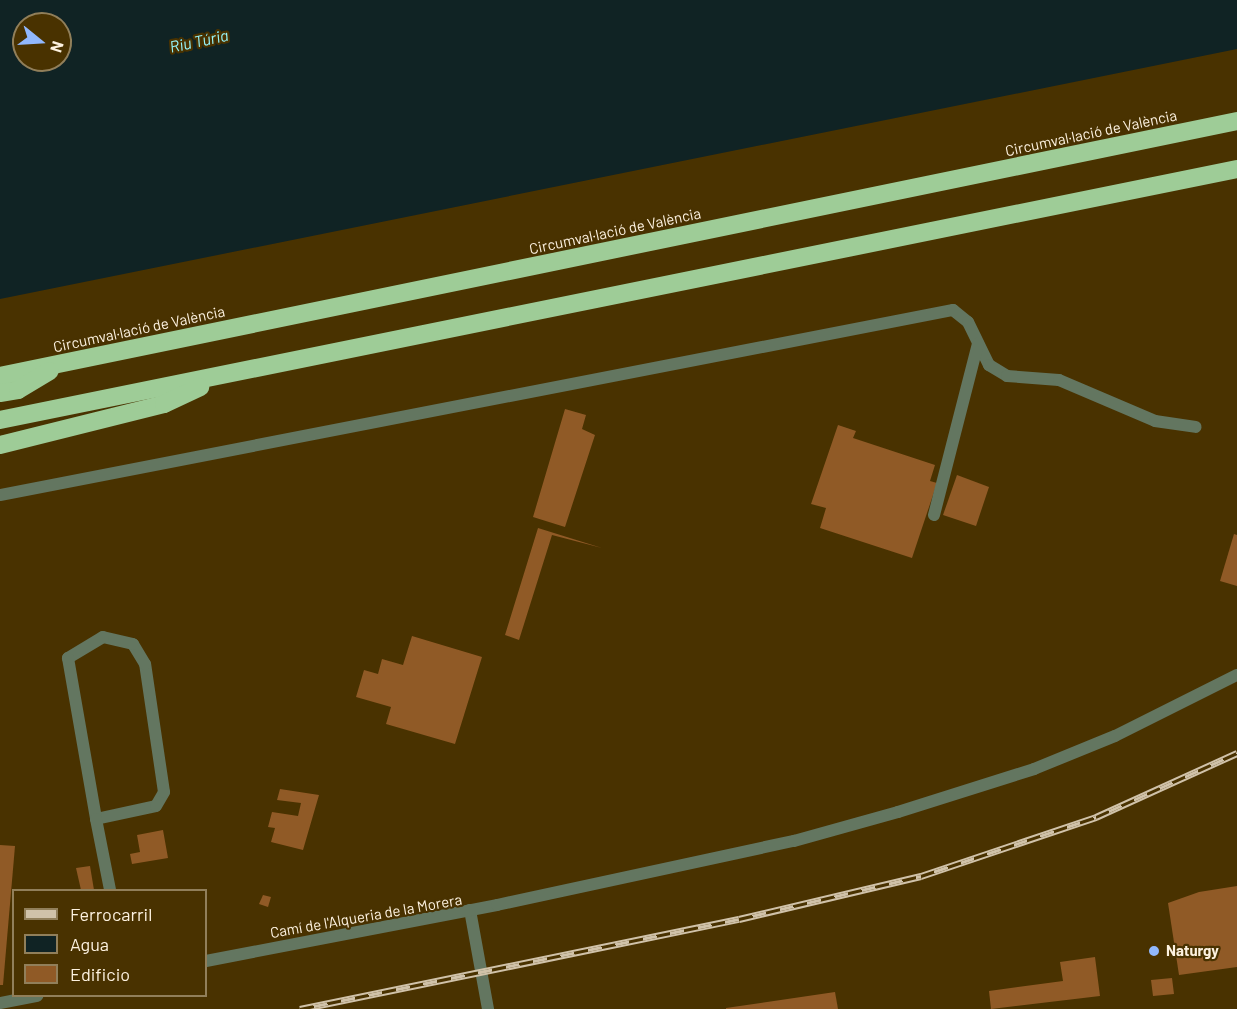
<!DOCTYPE html>
<meta charset="utf-8">
<style>
body{margin:0}
#map{position:relative;width:1237px;height:1009px;overflow:hidden;background:#493200;font-family:Barlow,sans-serif}
div>[style]{position:absolute}
.water>*{inset:0;background:#102324}
.building>*{inset:0;background:#905a26}
.lane>*{height:12px;margin:-6px;padding:0 6px;transform-origin:6px;border-radius:6px;background:#637660}
.highway>*{height:18px;margin:-9px;padding:0 9px;transform-origin:9px;border-radius:9px;background:#9ecc97}
.rail>*{height:7px;margin-top:-3.5px;transform-origin:0;background:repeating-linear-gradient(90deg,#493200 0 14px,#d0c2a9 0 28px);box-sizing:border-box;border-block:2px solid #d0c2a9}
.dots>*{width:16px;height:16px;translate:-50% -50%;box-sizing:border-box;border:3px solid #493200;border-radius:50%}
span{translate:-50% -50%;white-space:nowrap;text-align:center;line-height:1.15;-webkit-text-stroke:4.5px #493200;paint-order:stroke}
.street-label{font-size:15px;color:#fdf2e0}
.poi-label{font-size:15px;color:#fdf2e0;font-weight:700}
.left{translate:0 -50%;text-align:left}
.water-label{font-size:16px;color:#96f6fc;font-style:italic}
.legend{position:absolute;left:12px;top:889px;width:195px;height:108px;box-sizing:border-box;background:#493200;border:2px solid #917f5a;margin:0;padding:8px 10px;list-style:none;font-size:18px;color:#fdf2e0}
.legend li{display:flex;align-items:center;gap:12px;height:30px}
.legend b{width:30px;border:2px solid #917f5a}
.north{position:absolute;left:12px;top:12px;width:60px;height:60px;box-sizing:border-box;background:#493200;border:2px solid #917f5a;border-radius:50%;rotate:108deg;font-size:16px;font-weight:700;line-height:24px;text-align:center;color:#fdf2e0}
.north::after{content:'';display:block;margin:auto;width:21px;height:27px;background:#91b8fd;clip-path:polygon(50% 0,100% 100%,50% 72%,0 100%)}
</style>
<div id="map">
<div class="water">
<div style="clip-path:polygon(evenodd,0 0,1237px 0,1237px 49px,0 299px,0 0,24px 24px,60px 24px,60px 60px,24px 60px,24px 24px)"></div>
</div>
<div class="building">
<div style="clip-path:polygon(565px 409px,586px 415px,582px 429px,595px 435px,565px 527px,533px 517px)"></div>
<div style="clip-path:polygon(838px 425px,856px 431px,853px 438px,935px 465px,930px 481px,937px 483px,912px 558px,820px 528px,826px 508px,811px 504px)"></div>
<div style="clip-path:polygon(957px 475px,989px 487px,976px 526px,943px 515px)"></div>
<div style="clip-path:polygon(538px 528px,602px 548px,552px 535px,519px 640px,505px 635px)"></div>
<div style="clip-path:polygon(1234px 534px,1237px 535px,1237px 586px,1220px 581px)"></div>
<div style="clip-path:polygon(412px 636px,482px 657px,455px 744px,386px 724px,391px 707px,356px 697px,364px 670px,378px 674px,382px 659px,403px 665px)"></div>
<div style="clip-path:polygon(280px 789px,319px 795px,303px 850px,271px 842px,275px 828px,268px 827px,272px 812px,298px 816px,301px 803px,277px 800px)"></div>
<div style="clip-path:polygon(163px 830px,168px 858px,132px 864px,130px 854px,140px 852px,137px 835px)"></div>
<div style="clip-path:polygon(0 845px,15px 846px,3px 985px,0 985px)"></div>
<div style="clip-path:polygon(90px 866px,94px 890px,81px 890px,76px 868px)"></div>
<div style="clip-path:polygon(1237px 886px,1237px 967px,1179px 975px,1168px 903px,1199px 892px)"></div>
<div style="clip-path:polygon(263px 895px,271px 897px,268px 907px,259px 904px)"></div>
<div style="clip-path:polygon(1095px 957px,1100px 996px,991px 1009px,989px 991px,1063px 981px,1060px 962px)"></div>
<div style="clip-path:polygon(1172px 978px,1174px 994px,1153px 996px,1151px 980px)"></div>
<div style="clip-path:polygon(835px 992px,838px 1009px,726px 1009px,726px 1008px)"></div>
</div>
<div class="lane">
<div style="left:0;top:495px;width:971px;rotate:-10.99deg"></div>
<div style="left:953px;top:310px;width:19px;rotate:39deg"></div>
<div style="left:968px;top:322px;width:48px;rotate:64deg"></div>
<div style="left:989px;top:365px;width:21px;rotate:31deg"></div>
<div style="left:1007px;top:376px;width:52px;rotate:4.4deg"></div>
<div style="left:1059px;top:380px;width:104px;rotate:23.1deg"></div>
<div style="left:1155px;top:421px;width:41px;rotate:8.3deg"></div>
<div style="left:934px;top:515px;width:177px;rotate:-75.6deg"></div>
<div style="left:96px;top:819px;width:61px;rotate:-12.2deg"></div>
<div style="left:156px;top:806px;width:16px;rotate:-60deg"></div>
<div style="left:164px;top:792px;width:129px;rotate:-98.4deg"></div>
<div style="left:145px;top:664px;width:23px;rotate:-121deg"></div>
<div style="left:133px;top:644px;width:31px;rotate:-167deg"></div>
<div style="left:103px;top:637px;width:41px;rotate:149deg"></div>
<div style="left:68px;top:658px;width:163px;rotate:80.1deg"></div>
<div style="left:96px;top:819px;width:72px;rotate:78.8deg"></div>
<div style="left:470px;top:910px;width:101px;rotate:79.7deg"></div>
<div style="left:206px;top:961px;width:296px;rotate:-10.9deg"></div>
<div style="left:497px;top:905px;width:304px;rotate:-12.2deg"></div>
<div style="left:794px;top:841px;width:108px;rotate:-15.6deg"></div>
<div style="left:898px;top:812px;width:143px;rotate:-17.5deg"></div>
<div style="left:1034px;top:769px;width:87px;rotate:-22.2deg"></div>
<div style="left:1115px;top:736px;width:136px;rotate:-26.6deg"></div>
<div style="left:0;top:1003px;width:38px;rotate:-11deg"></div>
</div>
<div class="highway">
<div style="left:0;top:376px;width:1263px;rotate:-11.65deg"></div>
<div style="left:0;top:393px;width:18px;rotate:-9deg"></div>
<div style="left:18px;top:390px;width:37px;rotate:-31deg"></div>
<div style="left:0;top:420px;width:1262px;rotate:-11.47deg"></div>
<div style="left:0;top:445px;width:169px;rotate:-14deg"></div>
<div style="left:164px;top:404px;width:40px;rotate:-25deg"></div>
</div>
<div class="rail">
<div style="left:300px;top:1009px;width:448px;rotate:-11.6deg"></div>
<div style="left:739px;top:919px;width:187px;rotate:-13.3deg"></div>
<div style="left:921px;top:876px;width:185px;rotate:-18.6deg"></div>
<div style="left:1096px;top:817px;width:155px;rotate:-24.4deg"></div>
</div>
<div class="dots">
<div style="left:1154px;top:951px;background:#91b8fd"></div>
</div>
<div class="street-label">
<span style="left:1091px;top:133px;rotate:-12deg">Circumval·lació de València</span>
<span style="left:615px;top:231px;rotate:-12deg">Circumval·lació de València</span>
<span style="left:139px;top:329px;rotate:-12deg">Circumval·lació de València</span>
<span style="left:366px;top:916px;rotate:-10deg">Camí de l'Alqueria de la Morera</span>
</div>
<div class="poi-label">
<span class="left" style="left:1166px;top:951px">Naturgy</span>
</div>
<div class="water-label">
<span style="left:199px;top:41px;rotate:-12deg">Riu Túria</span>
</div>
<ul class="legend">
<li><b style="height:8px;background:#d0c2a9"></b>Ferrocarril</li>
<li><b style="height:16px;background:#102324"></b>Agua</li>
<li><b style="height:16px;background:#905a26"></b>Edificio</li>
</ul>
<div class="north">N</div>
</div>
